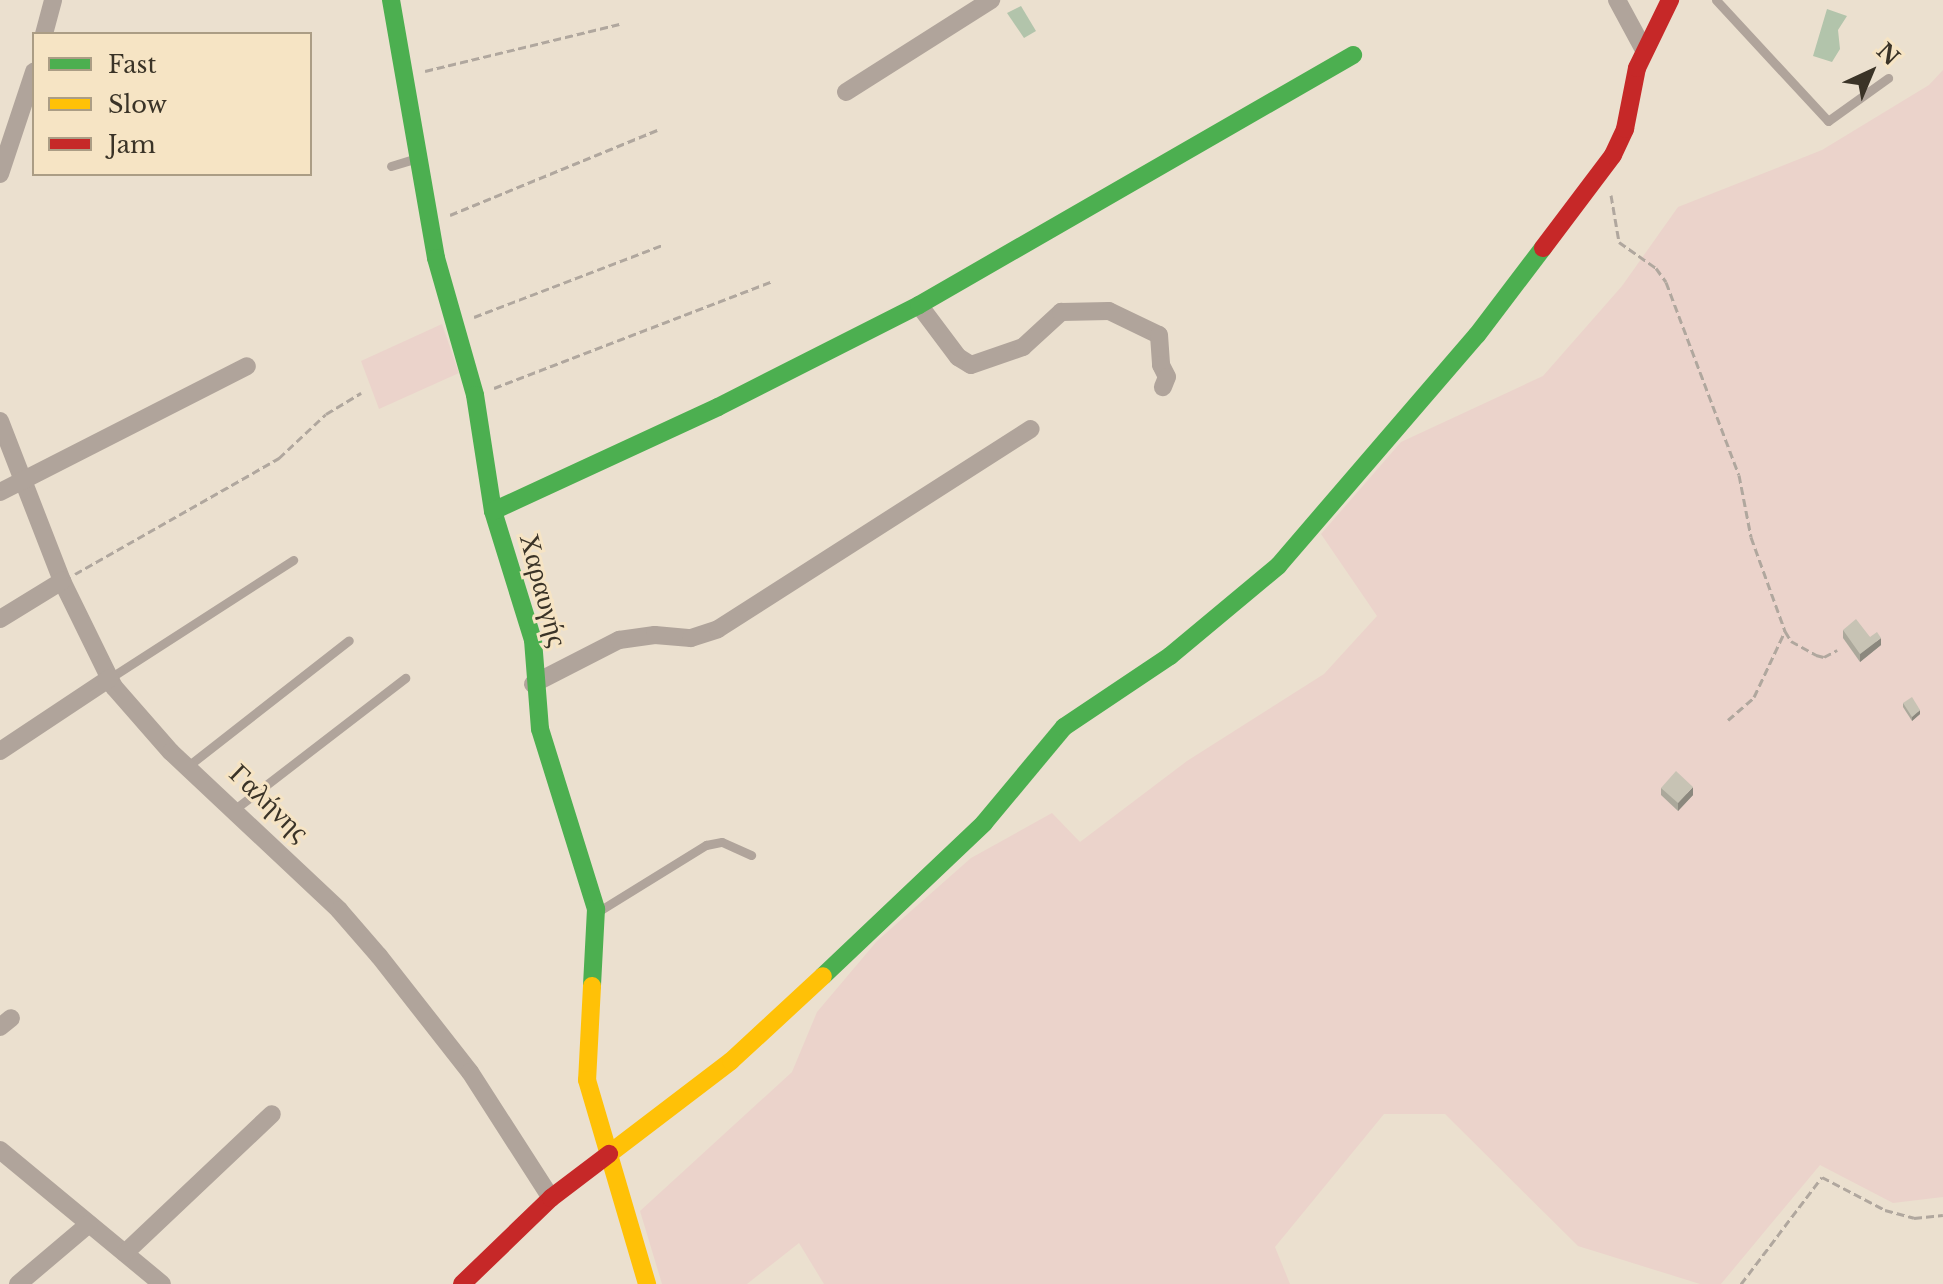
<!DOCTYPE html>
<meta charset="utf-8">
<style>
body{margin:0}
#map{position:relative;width:1943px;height:1284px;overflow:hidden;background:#ebe0cf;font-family:"Libre Baskerville",serif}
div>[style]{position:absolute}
.green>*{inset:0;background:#ebd3cb}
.water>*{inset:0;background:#b2c4ab}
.path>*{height:3px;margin-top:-1.5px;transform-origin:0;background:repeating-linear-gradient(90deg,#b0a79e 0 8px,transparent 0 12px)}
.lane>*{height:9px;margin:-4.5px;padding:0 4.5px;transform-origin:4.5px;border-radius:4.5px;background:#b0a49b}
.street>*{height:18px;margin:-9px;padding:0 9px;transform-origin:9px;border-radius:9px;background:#b0a49b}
.fast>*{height:18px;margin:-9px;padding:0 9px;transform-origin:9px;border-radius:9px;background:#4caf50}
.slow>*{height:18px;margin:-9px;padding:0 9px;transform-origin:9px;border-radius:9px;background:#ffc107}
.jam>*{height:18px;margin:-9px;padding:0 9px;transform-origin:9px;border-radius:9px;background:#c62828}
.wall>*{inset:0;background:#aba89b}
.shaded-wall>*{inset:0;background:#8b887e}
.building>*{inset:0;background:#c7c3b4}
span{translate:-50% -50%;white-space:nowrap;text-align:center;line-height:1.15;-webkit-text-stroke:6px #f6e4c4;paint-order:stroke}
.street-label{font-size:28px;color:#3a3327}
.legend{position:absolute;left:32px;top:32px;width:280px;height:144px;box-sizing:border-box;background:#f6e4c4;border:2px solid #ab9d85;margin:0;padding:10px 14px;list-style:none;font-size:24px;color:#3a3327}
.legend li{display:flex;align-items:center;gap:16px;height:40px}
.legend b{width:40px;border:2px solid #ab9d85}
.north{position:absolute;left:1831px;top:32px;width:80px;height:80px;-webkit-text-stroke:6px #f6e4c4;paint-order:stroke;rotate:44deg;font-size:22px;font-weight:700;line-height:32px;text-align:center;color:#3a3327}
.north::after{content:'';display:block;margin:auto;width:28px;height:36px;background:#3a3327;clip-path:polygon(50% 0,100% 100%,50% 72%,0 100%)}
</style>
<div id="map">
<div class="green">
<div style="clip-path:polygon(1943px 70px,1943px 1197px,1893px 1203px,1820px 1165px,1721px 1284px,1700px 1284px,1578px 1246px,1445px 1114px,1384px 1114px,1275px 1247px,1290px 1284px,824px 1284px,799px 1243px,747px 1284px,662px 1284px,640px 1211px,792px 1072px,817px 1012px,877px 941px,971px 858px,1052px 813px,1080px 842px,1187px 761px,1324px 674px,1377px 616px,1321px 534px,1401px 442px,1543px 376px,1622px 286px,1678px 207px,1822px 150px,1929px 85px)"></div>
<div style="clip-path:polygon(442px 324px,459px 373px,379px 409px,361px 361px)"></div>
</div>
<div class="water">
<div style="clip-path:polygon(1021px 6px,1036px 31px,1024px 38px,1007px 13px)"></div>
<div style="clip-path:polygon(1827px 9px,1847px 16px,1838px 30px,1840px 49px,1832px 62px,1813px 56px)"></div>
</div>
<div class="path">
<div style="left:425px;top:71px;width:200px;rotate:-13.6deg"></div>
<div style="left:1611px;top:195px;width:48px;rotate:80.3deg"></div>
<div style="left:1619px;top:242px;width:45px;rotate:35.1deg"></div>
<div style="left:1656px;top:268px;width:17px;rotate:54deg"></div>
<div style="left:1666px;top:282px;width:206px;rotate:69.3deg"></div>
<div style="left:1739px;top:475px;width:63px;rotate:79deg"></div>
<div style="left:1751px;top:537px;width:100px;rotate:70.1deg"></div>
<div style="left:1785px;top:631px;width:12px;rotate:59deg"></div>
<div style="left:1791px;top:641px;width:29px;rotate:29deg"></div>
<div style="left:1816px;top:655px;width:8px;rotate:14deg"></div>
<div style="left:1824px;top:657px;width:15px;rotate:-28deg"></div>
<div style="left:450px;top:215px;width:224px;rotate:-22.3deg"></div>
<div style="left:474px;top:317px;width:202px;rotate:-20.9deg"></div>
<div style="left:494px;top:388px;width:299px;rotate:-21deg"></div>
<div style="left:75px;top:574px;width:235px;rotate:-29.6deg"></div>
<div style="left:279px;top:458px;width:64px;rotate:-43.1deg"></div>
<div style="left:326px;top:414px;width:41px;rotate:-31deg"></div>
<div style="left:1728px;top:720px;width:35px;rotate:-41deg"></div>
<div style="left:1754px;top:697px;width:73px;rotate:-64.8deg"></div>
<div style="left:1741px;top:1284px;width:134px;rotate:-52.9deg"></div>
<div style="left:1822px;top:1177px;width:71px;rotate:27.6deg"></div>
<div style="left:1885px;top:1210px;width:30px;rotate:15deg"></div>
<div style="left:1914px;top:1218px;width:29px;rotate:-6deg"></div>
</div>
<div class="lane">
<div style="left:1716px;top:0;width:165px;rotate:47.2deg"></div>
<div style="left:1828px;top:121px;width:74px;rotate:-35.6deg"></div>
<div style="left:391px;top:166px;width:27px;rotate:-17deg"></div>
<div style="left:110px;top:678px;width:218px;rotate:-32.8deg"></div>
<div style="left:188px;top:766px;width:204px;rotate:-38deg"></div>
<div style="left:235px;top:809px;width:215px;rotate:-37.6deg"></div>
<div style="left:599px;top:911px;width:126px;rotate:-31.7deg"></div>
<div style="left:706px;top:845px;width:16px;rotate:-11deg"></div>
<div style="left:722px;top:842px;width:32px;rotate:24deg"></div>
</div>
<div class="street">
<div style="left:1617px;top:0;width:57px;rotate:61.6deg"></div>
<div style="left:44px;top:34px;width:35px;rotate:-75deg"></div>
<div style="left:846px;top:92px;width:172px;rotate:-32.4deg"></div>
<div style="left:0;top:174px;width:108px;rotate:-71.6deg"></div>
<div style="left:919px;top:305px;width:65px;rotate:53.1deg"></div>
<div style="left:958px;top:357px;width:15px;rotate:32deg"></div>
<div style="left:971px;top:365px;width:55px;rotate:-19.1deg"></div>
<div style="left:1023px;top:347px;width:52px;rotate:-42.6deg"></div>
<div style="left:1061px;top:312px;width:48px;rotate:-1.2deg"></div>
<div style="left:1109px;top:311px;width:55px;rotate:25.6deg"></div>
<div style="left:1159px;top:335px;width:30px;rotate:86deg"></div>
<div style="left:1161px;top:365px;width:13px;rotate:63deg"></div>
<div style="left:1167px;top:377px;width:11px;rotate:112deg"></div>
<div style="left:0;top:421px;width:172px;rotate:68.8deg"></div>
<div style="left:62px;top:581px;width:118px;rotate:63.9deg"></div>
<div style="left:114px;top:687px;width:86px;rotate:48.8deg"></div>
<div style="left:171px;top:752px;width:231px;rotate:43.2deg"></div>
<div style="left:339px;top:910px;width:61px;rotate:49deg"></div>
<div style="left:379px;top:956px;width:147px;rotate:51.9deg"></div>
<div style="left:470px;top:1072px;width:150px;rotate:57.3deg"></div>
<div style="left:0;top:492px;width:277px;rotate:-27deg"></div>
<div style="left:0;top:619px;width:73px;rotate:-31.5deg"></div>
<div style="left:533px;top:684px;width:97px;rotate:-27.1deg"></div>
<div style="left:619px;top:640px;width:36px;rotate:-8deg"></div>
<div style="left:655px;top:635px;width:36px;rotate:5deg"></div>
<div style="left:691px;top:638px;width:28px;rotate:-18deg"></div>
<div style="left:718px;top:629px;width:371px;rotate:-32.6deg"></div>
<div style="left:0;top:751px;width:132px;rotate:-33.6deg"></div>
<div style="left:0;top:1027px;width:14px;rotate:-39deg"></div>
<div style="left:0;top:1150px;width:210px;rotate:39.6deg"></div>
<div style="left:125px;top:1253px;width:202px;rotate:-43.4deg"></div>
<div style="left:18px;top:1284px;width:93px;rotate:-40.2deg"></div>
</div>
<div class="fast">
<div style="left:391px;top:0;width:262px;rotate:80.1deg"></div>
<div style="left:436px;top:258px;width:142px;rotate:74.1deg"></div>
<div style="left:475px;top:395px;width:117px;rotate:81.2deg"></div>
<div style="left:493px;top:511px;width:135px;rotate:72.8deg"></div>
<div style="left:533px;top:640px;width:89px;rotate:85.5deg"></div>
<div style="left:540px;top:729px;width:189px;rotate:72.7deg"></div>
<div style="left:596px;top:909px;width:77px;rotate:93deg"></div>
<div style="left:493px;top:511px;width:248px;rotate:-24.8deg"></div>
<div style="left:718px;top:407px;width:225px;rotate:-26.9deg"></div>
<div style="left:919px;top:305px;width:501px;rotate:-29.94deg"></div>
<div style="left:823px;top:976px;width:222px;rotate:-43.5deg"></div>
<div style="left:984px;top:823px;width:125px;rotate:-50.2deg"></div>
<div style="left:1064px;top:727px;width:128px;rotate:-33.8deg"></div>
<div style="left:1170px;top:656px;width:141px;rotate:-39.8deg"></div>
<div style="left:1278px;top:566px;width:305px;rotate:-49.3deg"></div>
<div style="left:1477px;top:335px;width:109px;rotate:-52.8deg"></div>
</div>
<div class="slow">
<div style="left:592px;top:986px;width:94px;rotate:93deg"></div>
<div style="left:587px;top:1080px;width:213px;rotate:73.6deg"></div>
<div style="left:609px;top:1154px;width:153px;rotate:-37.3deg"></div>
<div style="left:731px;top:1061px;width:125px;rotate:-42.7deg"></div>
</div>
<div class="jam">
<div style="left:1543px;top:248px;width:116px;rotate:-53deg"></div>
<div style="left:1613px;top:155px;width:29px;rotate:-65deg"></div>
<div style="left:1625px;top:129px;width:62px;rotate:-78.9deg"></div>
<div style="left:1637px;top:68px;width:76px;rotate:-64.1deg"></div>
<div style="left:462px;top:1284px;width:124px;rotate:-44deg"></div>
<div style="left:551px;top:1198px;width:73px;rotate:-37.2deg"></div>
</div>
<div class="wall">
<div style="clip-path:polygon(1843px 630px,1870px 637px,1881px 645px,1860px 662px,1843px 638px)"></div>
<div style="clip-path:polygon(1903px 703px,1920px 714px,1912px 721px,1903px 707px)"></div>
<div style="clip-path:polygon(1661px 788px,1693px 795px,1678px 811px,1661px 795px)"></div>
</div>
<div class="shaded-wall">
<div style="clip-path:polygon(1881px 638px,1881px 645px,1860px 662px,1860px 654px)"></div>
<div style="clip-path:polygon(1920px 710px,1920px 714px,1912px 721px,1912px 717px)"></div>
<div style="clip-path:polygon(1693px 787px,1693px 795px,1678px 811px,1678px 803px)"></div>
</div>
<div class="building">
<div style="clip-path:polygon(1856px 619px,1870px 637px,1877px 632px,1881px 638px,1860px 654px,1843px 630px)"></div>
<div style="clip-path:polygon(1912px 697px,1920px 710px,1912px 717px,1903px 703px)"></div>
<div style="clip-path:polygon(1676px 771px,1693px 787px,1678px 803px,1661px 788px)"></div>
</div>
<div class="street-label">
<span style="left:543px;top:590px;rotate:75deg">Χαραυγής</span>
<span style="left:269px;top:803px;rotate:44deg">Γαλήνης</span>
</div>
<ul class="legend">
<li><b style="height:10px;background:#4caf50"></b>Fast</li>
<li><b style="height:10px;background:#ffc107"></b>Slow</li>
<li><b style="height:10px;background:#c62828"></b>Jam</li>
</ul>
<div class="north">N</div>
</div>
